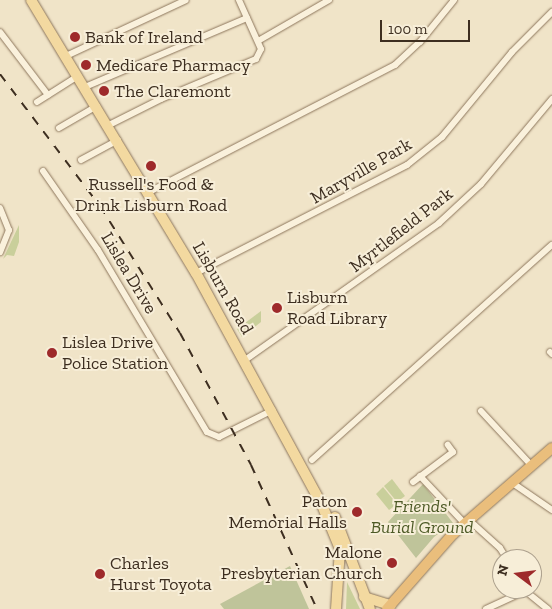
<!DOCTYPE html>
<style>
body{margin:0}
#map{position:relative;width:552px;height:609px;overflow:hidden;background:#f0e4c8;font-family:"Zilla Slab",serif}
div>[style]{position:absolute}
.green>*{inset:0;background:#c9cf9b}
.cemetery>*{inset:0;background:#bfc49a}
.roads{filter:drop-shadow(0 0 1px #8d765c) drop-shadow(0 0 1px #8d765c)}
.minor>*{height:6px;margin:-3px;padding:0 3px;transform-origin:3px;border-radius:3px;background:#faf1dc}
.primary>*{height:10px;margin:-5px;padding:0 5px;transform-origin:5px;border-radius:5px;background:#f3d9a0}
.trunk>*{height:10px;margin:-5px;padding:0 5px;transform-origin:5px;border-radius:5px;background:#eabe7c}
.rail>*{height:2px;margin-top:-1px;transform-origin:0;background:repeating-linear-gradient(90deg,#3d2e20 0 9px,transparent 0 18px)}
.dots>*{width:14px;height:14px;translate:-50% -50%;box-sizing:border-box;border:2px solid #f7eed8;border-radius:50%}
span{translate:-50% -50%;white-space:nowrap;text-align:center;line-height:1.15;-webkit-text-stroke:4px #f7eed8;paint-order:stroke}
.poi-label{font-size:18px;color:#3d2e20}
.left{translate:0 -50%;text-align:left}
.right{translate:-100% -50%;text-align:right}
.street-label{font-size:18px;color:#3d2e20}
.park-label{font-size:18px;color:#4d5a26;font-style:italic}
.north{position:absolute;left:492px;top:549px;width:50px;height:50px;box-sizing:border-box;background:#f7eed8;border:1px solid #ada18e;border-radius:50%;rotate:285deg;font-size:14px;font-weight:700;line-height:20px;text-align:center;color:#3d2e20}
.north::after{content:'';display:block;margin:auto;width:18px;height:22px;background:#9e2a2b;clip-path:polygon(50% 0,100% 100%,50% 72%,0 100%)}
.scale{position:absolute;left:380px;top:20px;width:90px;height:22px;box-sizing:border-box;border:2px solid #3d2e20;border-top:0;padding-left:6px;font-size:15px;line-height:18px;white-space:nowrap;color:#3d2e20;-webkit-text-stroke:4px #f7eed8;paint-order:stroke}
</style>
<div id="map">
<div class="green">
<div style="clip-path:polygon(19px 225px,19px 242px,14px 256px,7px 255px,3px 259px)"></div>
<div style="clip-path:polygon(261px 311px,261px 322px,242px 337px,237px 329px)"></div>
<div style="clip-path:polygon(392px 479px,405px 496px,397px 502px,384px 486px)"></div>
<div style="clip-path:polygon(383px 487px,397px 504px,389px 510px,376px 494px)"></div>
<div style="clip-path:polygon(347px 582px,360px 609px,346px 609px)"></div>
</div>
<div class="cemetery">
<div style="clip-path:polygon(423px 484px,453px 523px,434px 537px,416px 558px,388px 522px)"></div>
<div style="clip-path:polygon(290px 566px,309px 609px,224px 609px,220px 604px)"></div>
</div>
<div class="roads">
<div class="minor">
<div style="left:0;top:32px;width:79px;rotate:52.7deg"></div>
<div style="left:258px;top:41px;width:82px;rotate:-30deg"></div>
<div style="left:66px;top:56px;width:132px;rotate:-25deg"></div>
<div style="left:85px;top:87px;width:176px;rotate:-23.1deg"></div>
<div style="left:37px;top:102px;width:49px;rotate:-32.4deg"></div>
<div style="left:109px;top:125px;width:58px;rotate:-26.6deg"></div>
<div style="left:161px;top:99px;width:103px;rotate:-22.8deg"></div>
<div style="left:256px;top:59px;width:11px;rotate:-63deg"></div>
<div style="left:261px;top:49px;width:54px;rotate:-114.2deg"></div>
<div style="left:59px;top:128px;width:44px;rotate:-30.1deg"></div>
<div style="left:81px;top:160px;width:42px;rotate:-28.4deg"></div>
<div style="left:43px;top:171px;width:96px;rotate:55.2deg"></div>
<div style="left:98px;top:250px;width:212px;rotate:59.1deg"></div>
<div style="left:207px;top:432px;width:13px;rotate:23deg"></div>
<div style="left:219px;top:437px;width:60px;rotate:-26.6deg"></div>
<div style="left:149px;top:192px;width:277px;rotate:-27.3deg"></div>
<div style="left:395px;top:65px;width:34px;rotate:-43deg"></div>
<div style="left:420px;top:42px;width:54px;rotate:-51deg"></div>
<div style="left:0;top:208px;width:24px;rotate:68deg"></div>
<div style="left:9px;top:230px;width:24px;rotate:112deg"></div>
<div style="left:196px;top:273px;width:237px;rotate:-27.1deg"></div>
<div style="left:407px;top:165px;width:45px;rotate:-38.7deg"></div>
<div style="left:442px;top:137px;width:110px;rotate:-50.5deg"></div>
<div style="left:512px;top:52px;width:57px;rotate:-45deg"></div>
<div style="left:550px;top:352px;width:3px;rotate:45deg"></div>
<div style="left:245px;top:360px;width:237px;rotate:-35.2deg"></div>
<div style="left:439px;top:223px;width:57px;rotate:-42.9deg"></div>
<div style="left:481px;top:184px;width:111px;rotate:-50.1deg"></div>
<div style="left:481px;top:411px;width:75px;rotate:47.2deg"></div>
<div style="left:312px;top:460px;width:322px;rotate:-41.9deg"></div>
<div style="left:420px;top:476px;width:66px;rotate:46.8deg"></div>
<div style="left:413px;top:482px;width:50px;rotate:-36.9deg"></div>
<div style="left:453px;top:452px;width:9px;rotate:-126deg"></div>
<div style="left:514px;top:484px;width:46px;rotate:34.4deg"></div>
<div style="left:470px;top:521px;width:40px;rotate:42deg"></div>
<div style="left:500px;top:548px;width:13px;rotate:58deg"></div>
<div style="left:523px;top:589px;width:32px;rotate:39deg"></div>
<div style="left:486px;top:609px;width:43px;rotate:-24.8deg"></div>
</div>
<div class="primary">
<div style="left:31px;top:0;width:319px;rotate:58.9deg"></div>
<div style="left:196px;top:273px;width:264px;rotate:61.5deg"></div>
<div style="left:322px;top:505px;width:48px;rotate:67.8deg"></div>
<div style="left:340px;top:549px;width:60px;rotate:93.8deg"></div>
<div style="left:335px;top:517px;width:98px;rotate:69.2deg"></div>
<div style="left:364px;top:597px;width:28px;rotate:17deg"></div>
</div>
<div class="trunk">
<div style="left:387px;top:609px;width:100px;rotate:-48.7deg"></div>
<div style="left:453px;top:534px;width:131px;rotate:-41deg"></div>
</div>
</div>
<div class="rail">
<div style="left:0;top:74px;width:166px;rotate:52.9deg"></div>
<div style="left:100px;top:206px;width:150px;rotate:57.8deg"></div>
<div style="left:180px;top:333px;width:150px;rotate:61.7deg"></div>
<div style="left:251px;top:465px;width:158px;rotate:65.4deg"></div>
</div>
<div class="dots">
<div style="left:75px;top:37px;background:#9e2a2b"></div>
<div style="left:86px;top:65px;background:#9e2a2b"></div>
<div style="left:104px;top:91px;background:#9e2a2b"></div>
<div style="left:151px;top:166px;background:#9e2a2b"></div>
<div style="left:277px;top:308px;background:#9e2a2b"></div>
<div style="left:52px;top:353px;background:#9e2a2b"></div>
<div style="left:357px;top:512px;background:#9e2a2b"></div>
<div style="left:392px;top:563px;background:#9e2a2b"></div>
<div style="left:100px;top:574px;background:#9e2a2b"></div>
</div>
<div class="poi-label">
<span class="left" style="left:85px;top:37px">Bank of Ireland</span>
<span class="left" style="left:96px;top:65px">Medicare Pharmacy</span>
<span class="left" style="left:114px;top:91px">The Claremont</span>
<span style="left:151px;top:195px">Russell's Food &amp;<br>Drink Lisburn Road</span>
<span class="left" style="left:287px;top:308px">Lisburn<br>Road Library</span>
<span class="left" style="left:62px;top:353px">Lislea Drive<br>Police Station</span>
<span class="right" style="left:347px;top:512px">Paton<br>Memorial Halls</span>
<span class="right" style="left:382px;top:563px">Malone<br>Presbyterian Church</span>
<span class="left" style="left:110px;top:574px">Charles<br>Hurst Toyota</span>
</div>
<div class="street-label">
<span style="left:361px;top:171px;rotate:-30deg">Maryville Park</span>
<span style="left:401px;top:230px;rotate:-38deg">Myrtlefield Park</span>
<span style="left:129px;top:273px;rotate:59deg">Lislea Drive</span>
<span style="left:223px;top:288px;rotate:60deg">Lisburn Road</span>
</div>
<div class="park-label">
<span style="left:422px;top:517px">Friends'<br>Burial Ground</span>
</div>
<div class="north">N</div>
<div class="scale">100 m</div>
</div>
